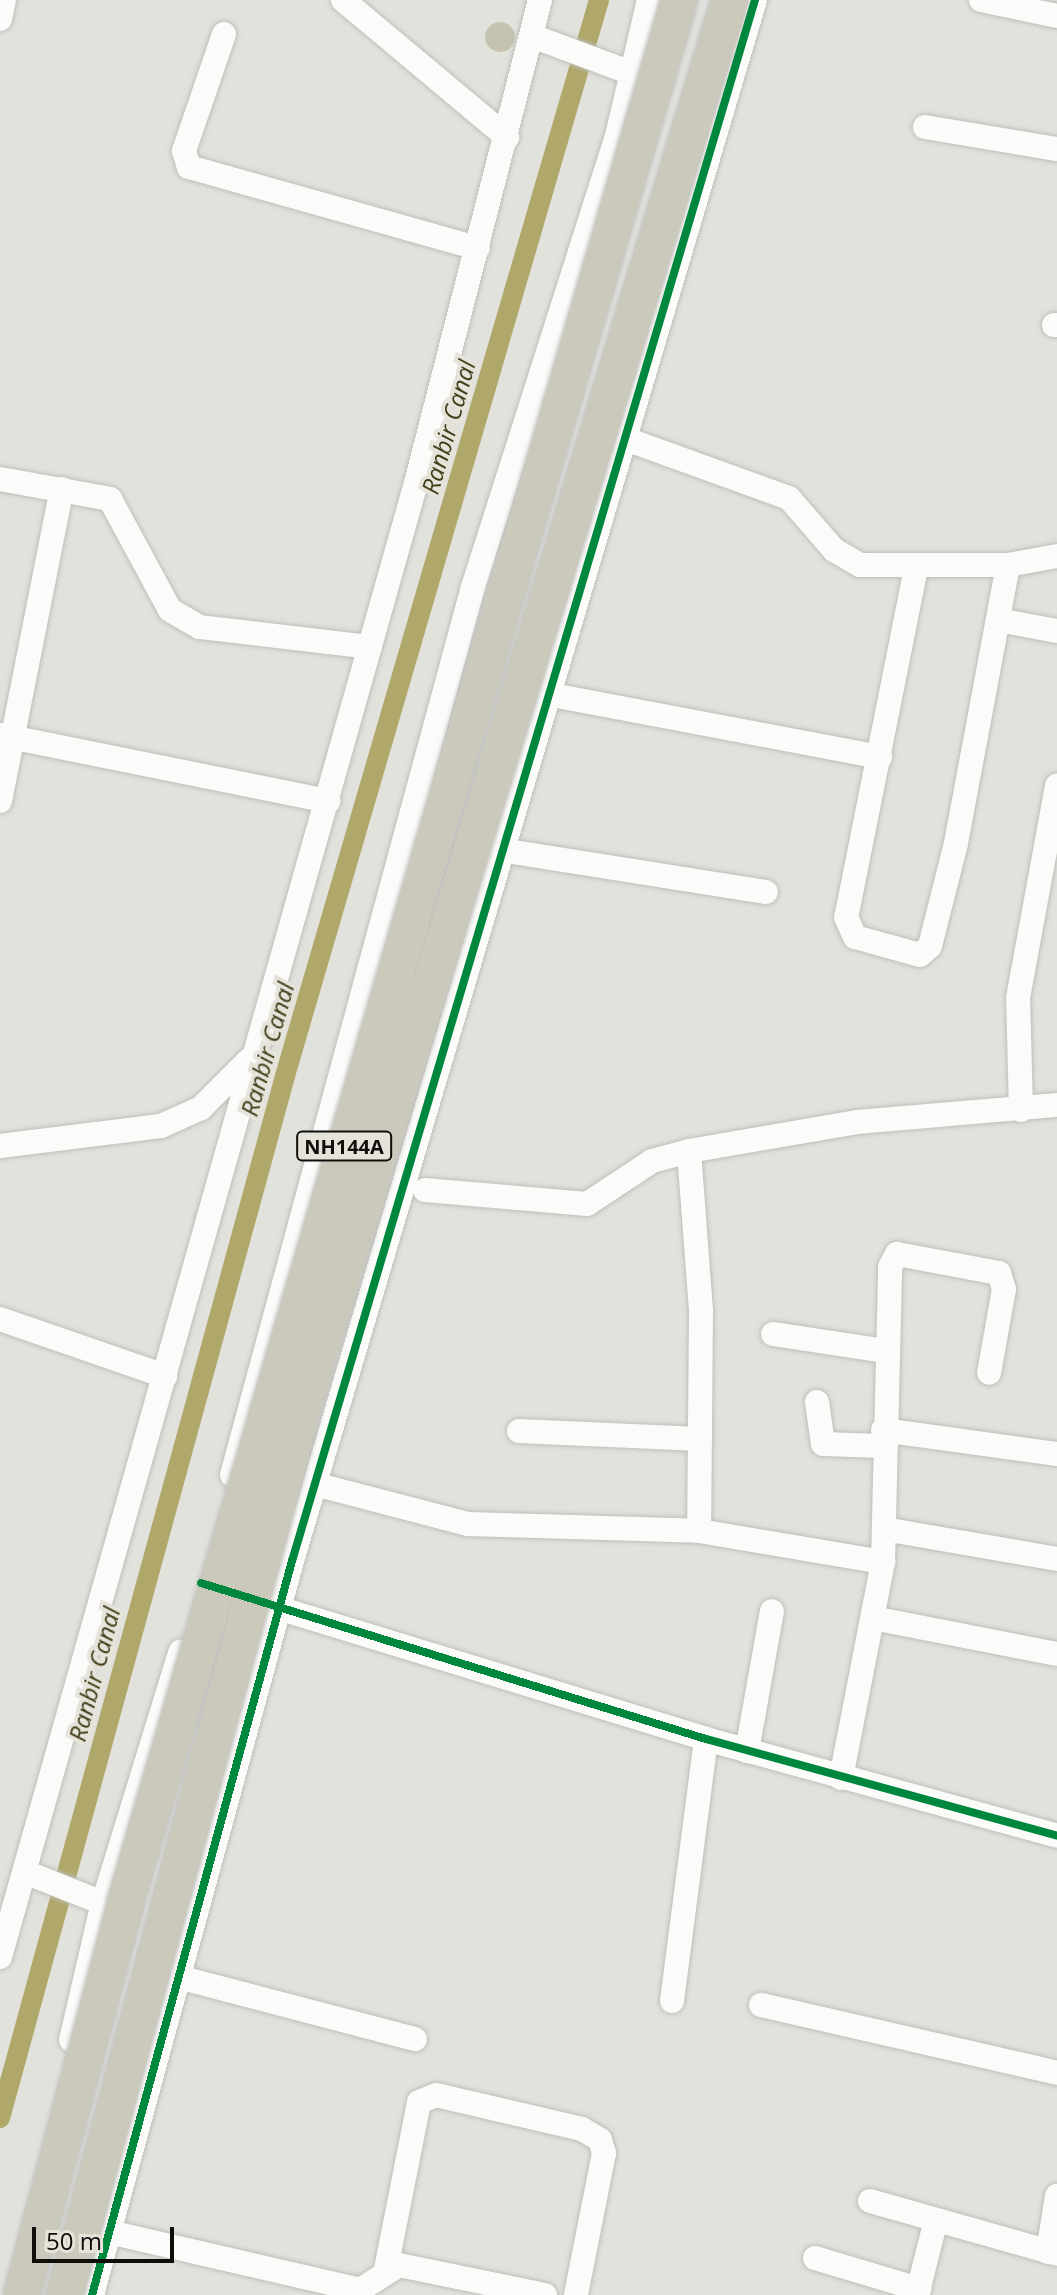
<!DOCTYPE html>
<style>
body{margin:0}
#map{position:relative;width:1057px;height:2295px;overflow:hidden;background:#e2e2dd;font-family:"Open Sans",sans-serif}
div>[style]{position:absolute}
.canal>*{height:20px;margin:-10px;padding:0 10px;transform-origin:10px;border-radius:10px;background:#b0a76a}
.building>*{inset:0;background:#c5c3b0}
.round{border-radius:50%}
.roads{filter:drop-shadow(0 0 2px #bfbebb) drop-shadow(0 0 2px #bfbebb)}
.minor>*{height:24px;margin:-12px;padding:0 12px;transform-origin:12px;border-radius:12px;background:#fbfbfa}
.bridges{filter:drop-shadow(0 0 2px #c0c0be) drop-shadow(0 0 2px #c0c0be)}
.highway-bridge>*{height:36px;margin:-18px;padding:0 18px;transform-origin:18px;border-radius:18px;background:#cbc9bb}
.cycleway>*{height:8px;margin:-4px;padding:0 4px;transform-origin:4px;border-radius:4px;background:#00873e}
span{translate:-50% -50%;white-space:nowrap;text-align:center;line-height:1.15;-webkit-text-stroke:8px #e5e3da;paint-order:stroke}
.shield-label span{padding:2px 6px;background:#e5e3da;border:2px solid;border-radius:6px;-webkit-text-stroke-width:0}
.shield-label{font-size:20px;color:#0f0e0b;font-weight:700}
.water-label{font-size:24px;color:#433e19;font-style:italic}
.scale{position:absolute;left:32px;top:2227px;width:142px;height:36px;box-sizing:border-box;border:4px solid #0f0e0b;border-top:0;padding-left:10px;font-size:24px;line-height:28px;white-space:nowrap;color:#0f0e0b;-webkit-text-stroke:6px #e5e3da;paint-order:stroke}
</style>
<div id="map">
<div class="canal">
<div style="left:0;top:2118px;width:1080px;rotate:-74.7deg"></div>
<div style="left:285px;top:1076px;width:1121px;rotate:-73.73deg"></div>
</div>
<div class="building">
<div class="round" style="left:485px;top:22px;width:30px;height:30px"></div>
</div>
<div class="roads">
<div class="minor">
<div style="left:343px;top:0;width:214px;rotate:39.9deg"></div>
<div style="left:981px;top:0;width:78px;rotate:11.9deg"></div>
<div style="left:0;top:19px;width:19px;rotate:-78deg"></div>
<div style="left:224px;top:34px;width:124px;rotate:108.9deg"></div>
<div style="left:184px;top:151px;width:17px;rotate:73deg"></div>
<div style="left:189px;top:167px;width:300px;rotate:15.7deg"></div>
<div style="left:532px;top:36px;width:109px;rotate:20.4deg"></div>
<div style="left:925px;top:127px;width:134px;rotate:9.5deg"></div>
<div style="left:1054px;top:325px;width:3px"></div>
<div style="left:626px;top:439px;width:173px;rotate:19.9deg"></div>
<div style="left:789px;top:498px;width:69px;rotate:49.1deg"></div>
<div style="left:834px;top:550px;width:30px;rotate:30deg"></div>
<div style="left:860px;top:565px;width:148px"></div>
<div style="left:1008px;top:565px;width:50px;rotate:-10.4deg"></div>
<div style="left:0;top:479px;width:112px;rotate:10.3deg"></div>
<div style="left:110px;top:499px;width:126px;rotate:61.6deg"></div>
<div style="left:170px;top:610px;width:34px;rotate:30deg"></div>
<div style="left:200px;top:627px;width:171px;rotate:6.7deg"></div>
<div style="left:916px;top:568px;width:356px;rotate:101.3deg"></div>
<div style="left:846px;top:917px;width:22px;rotate:66deg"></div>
<div style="left:855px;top:937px;width:67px;rotate:15.5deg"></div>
<div style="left:920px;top:955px;width:13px;rotate:-42deg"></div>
<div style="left:930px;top:946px;width:106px;rotate:-75.8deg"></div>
<div style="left:956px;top:843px;width:283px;rotate:-79.4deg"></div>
<div style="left:998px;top:620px;width:60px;rotate:10.6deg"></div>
<div style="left:552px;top:695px;width:334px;rotate:10.7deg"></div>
<div style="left:0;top:735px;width:335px;rotate:11.4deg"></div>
<div style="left:0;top:801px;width:318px;rotate:-78.8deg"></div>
<div style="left:507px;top:851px;width:262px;rotate:9deg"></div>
<div style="left:1021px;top:1110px;width:112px;rotate:-91.5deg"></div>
<div style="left:1018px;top:998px;width:216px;rotate:-79.6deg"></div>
<div style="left:0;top:1146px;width:162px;rotate:-7.1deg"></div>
<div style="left:161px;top:1126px;width:44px;rotate:-24.2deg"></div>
<div style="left:201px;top:1108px;width:68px;rotate:-45deg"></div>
<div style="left:689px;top:1151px;width:161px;rotate:85.7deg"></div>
<div style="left:701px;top:1312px;width:219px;rotate:90.5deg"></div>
<div style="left:425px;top:1190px;width:163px;rotate:4.9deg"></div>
<div style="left:587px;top:1204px;width:78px;rotate:-33.5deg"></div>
<div style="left:652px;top:1161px;width:38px;rotate:-15deg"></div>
<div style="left:689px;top:1151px;width:170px;rotate:-9.8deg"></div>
<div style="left:857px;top:1122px;width:201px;rotate:-4.9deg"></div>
<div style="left:0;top:1319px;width:175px;rotate:19.1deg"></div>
<div style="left:773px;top:1334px;width:114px;rotate:8.6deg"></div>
<div style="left:817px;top:1402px;width:42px;rotate:81.9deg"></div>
<div style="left:823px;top:1444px;width:60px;rotate:1.9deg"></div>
<div style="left:883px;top:1430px;width:176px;rotate:7.9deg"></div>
<div style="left:519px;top:1431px;width:181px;rotate:2.5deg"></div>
<div style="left:232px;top:1475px;width:920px;rotate:-74.82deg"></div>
<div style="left:473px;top:587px;width:473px;rotate:-72.3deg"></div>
<div style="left:617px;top:136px;width:140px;rotate:-76.8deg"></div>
<div style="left:326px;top:1487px;width:147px;rotate:14.6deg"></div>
<div style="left:468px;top:1524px;width:231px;rotate:1.7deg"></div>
<div style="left:699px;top:1531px;width:187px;rotate:9.6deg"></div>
<div style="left:884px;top:1529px;width:176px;rotate:9.8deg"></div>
<div style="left:265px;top:1604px;width:461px;rotate:17deg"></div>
<div style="left:706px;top:1739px;width:364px;rotate:15.4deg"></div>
<div style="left:873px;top:1618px;width:187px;rotate:11.1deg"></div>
<div style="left:747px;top:1751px;width:142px;rotate:-79.9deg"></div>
<div style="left:841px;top:1778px;width:220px;rotate:-79deg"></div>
<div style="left:883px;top:1562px;width:295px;rotate:-88.6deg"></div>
<div style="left:890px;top:1267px;width:15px;rotate:-62deg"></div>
<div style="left:897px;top:1254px;width:104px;rotate:10.6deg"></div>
<div style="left:999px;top:1273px;width:17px;rotate:73deg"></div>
<div style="left:1004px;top:1289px;width:85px;rotate:100.1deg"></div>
<div style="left:25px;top:1872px;width:84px;rotate:21.7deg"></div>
<div style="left:0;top:1957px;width:1532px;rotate:-74.24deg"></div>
<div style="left:416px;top:483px;width:499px;rotate:-75.6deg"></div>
<div style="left:178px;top:1977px;width:245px;rotate:14.7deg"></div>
<div style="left:672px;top:2001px;width:264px;rotate:-82.6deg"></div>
<div style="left:761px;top:2005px;width:304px;rotate:12.9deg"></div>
<div style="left:71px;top:2040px;width:141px;rotate:-76.9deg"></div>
<div style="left:103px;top:1903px;width:263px;rotate:-72.9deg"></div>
<div style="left:870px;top:2201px;width:194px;rotate:15.8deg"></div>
<div style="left:109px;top:2232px;width:258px;rotate:13deg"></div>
<div style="left:360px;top:2290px;width:46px;rotate:-32.7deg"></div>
<div style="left:399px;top:2265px;width:149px;rotate:11.6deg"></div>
<div style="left:1048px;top:2252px;width:57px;rotate:-80.9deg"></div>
<div style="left:815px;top:2258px;width:109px;rotate:16.6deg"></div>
<div style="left:386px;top:2269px;width:170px;rotate:-78.8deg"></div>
<div style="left:419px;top:2102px;width:18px;rotate:-22deg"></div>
<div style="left:436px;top:2095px;width:150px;rotate:13.1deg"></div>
<div style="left:582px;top:2129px;width:21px;rotate:31deg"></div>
<div style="left:600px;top:2140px;width:14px;rotate:73deg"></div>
<div style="left:604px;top:2153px;width:145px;rotate:101.2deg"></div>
<div style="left:92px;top:2295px;width:761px;rotate:-74.76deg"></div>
<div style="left:292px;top:1561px;width:1628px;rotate:-73.48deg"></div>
<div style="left:917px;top:2295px;width:77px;rotate:-75.8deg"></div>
</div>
</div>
<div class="bridges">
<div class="highway-bridge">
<div style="left:22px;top:2295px;width:408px;rotate:-75.2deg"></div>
<div style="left:126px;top:1900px;width:1979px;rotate:-73.77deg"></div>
<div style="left:65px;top:2295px;width:945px;rotate:-74.98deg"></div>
<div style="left:310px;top:1382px;width:1444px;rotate:-73.1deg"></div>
</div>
</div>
<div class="cycleway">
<div style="left:201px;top:1583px;width:529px;rotate:17.17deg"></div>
<div style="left:706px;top:1739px;width:364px;rotate:15.4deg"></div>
<div style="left:92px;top:2295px;width:761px;rotate:-74.76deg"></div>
<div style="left:292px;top:1561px;width:1628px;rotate:-73.48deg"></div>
</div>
<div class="shield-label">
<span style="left:344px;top:1146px">NH144A</span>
</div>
<div class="water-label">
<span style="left:448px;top:427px;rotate:-74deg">Ranbir Canal</span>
<span style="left:267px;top:1049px;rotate:-74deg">Ranbir Canal</span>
<span style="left:94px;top:1674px;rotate:-75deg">Ranbir Canal</span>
</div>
<div class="scale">50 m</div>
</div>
